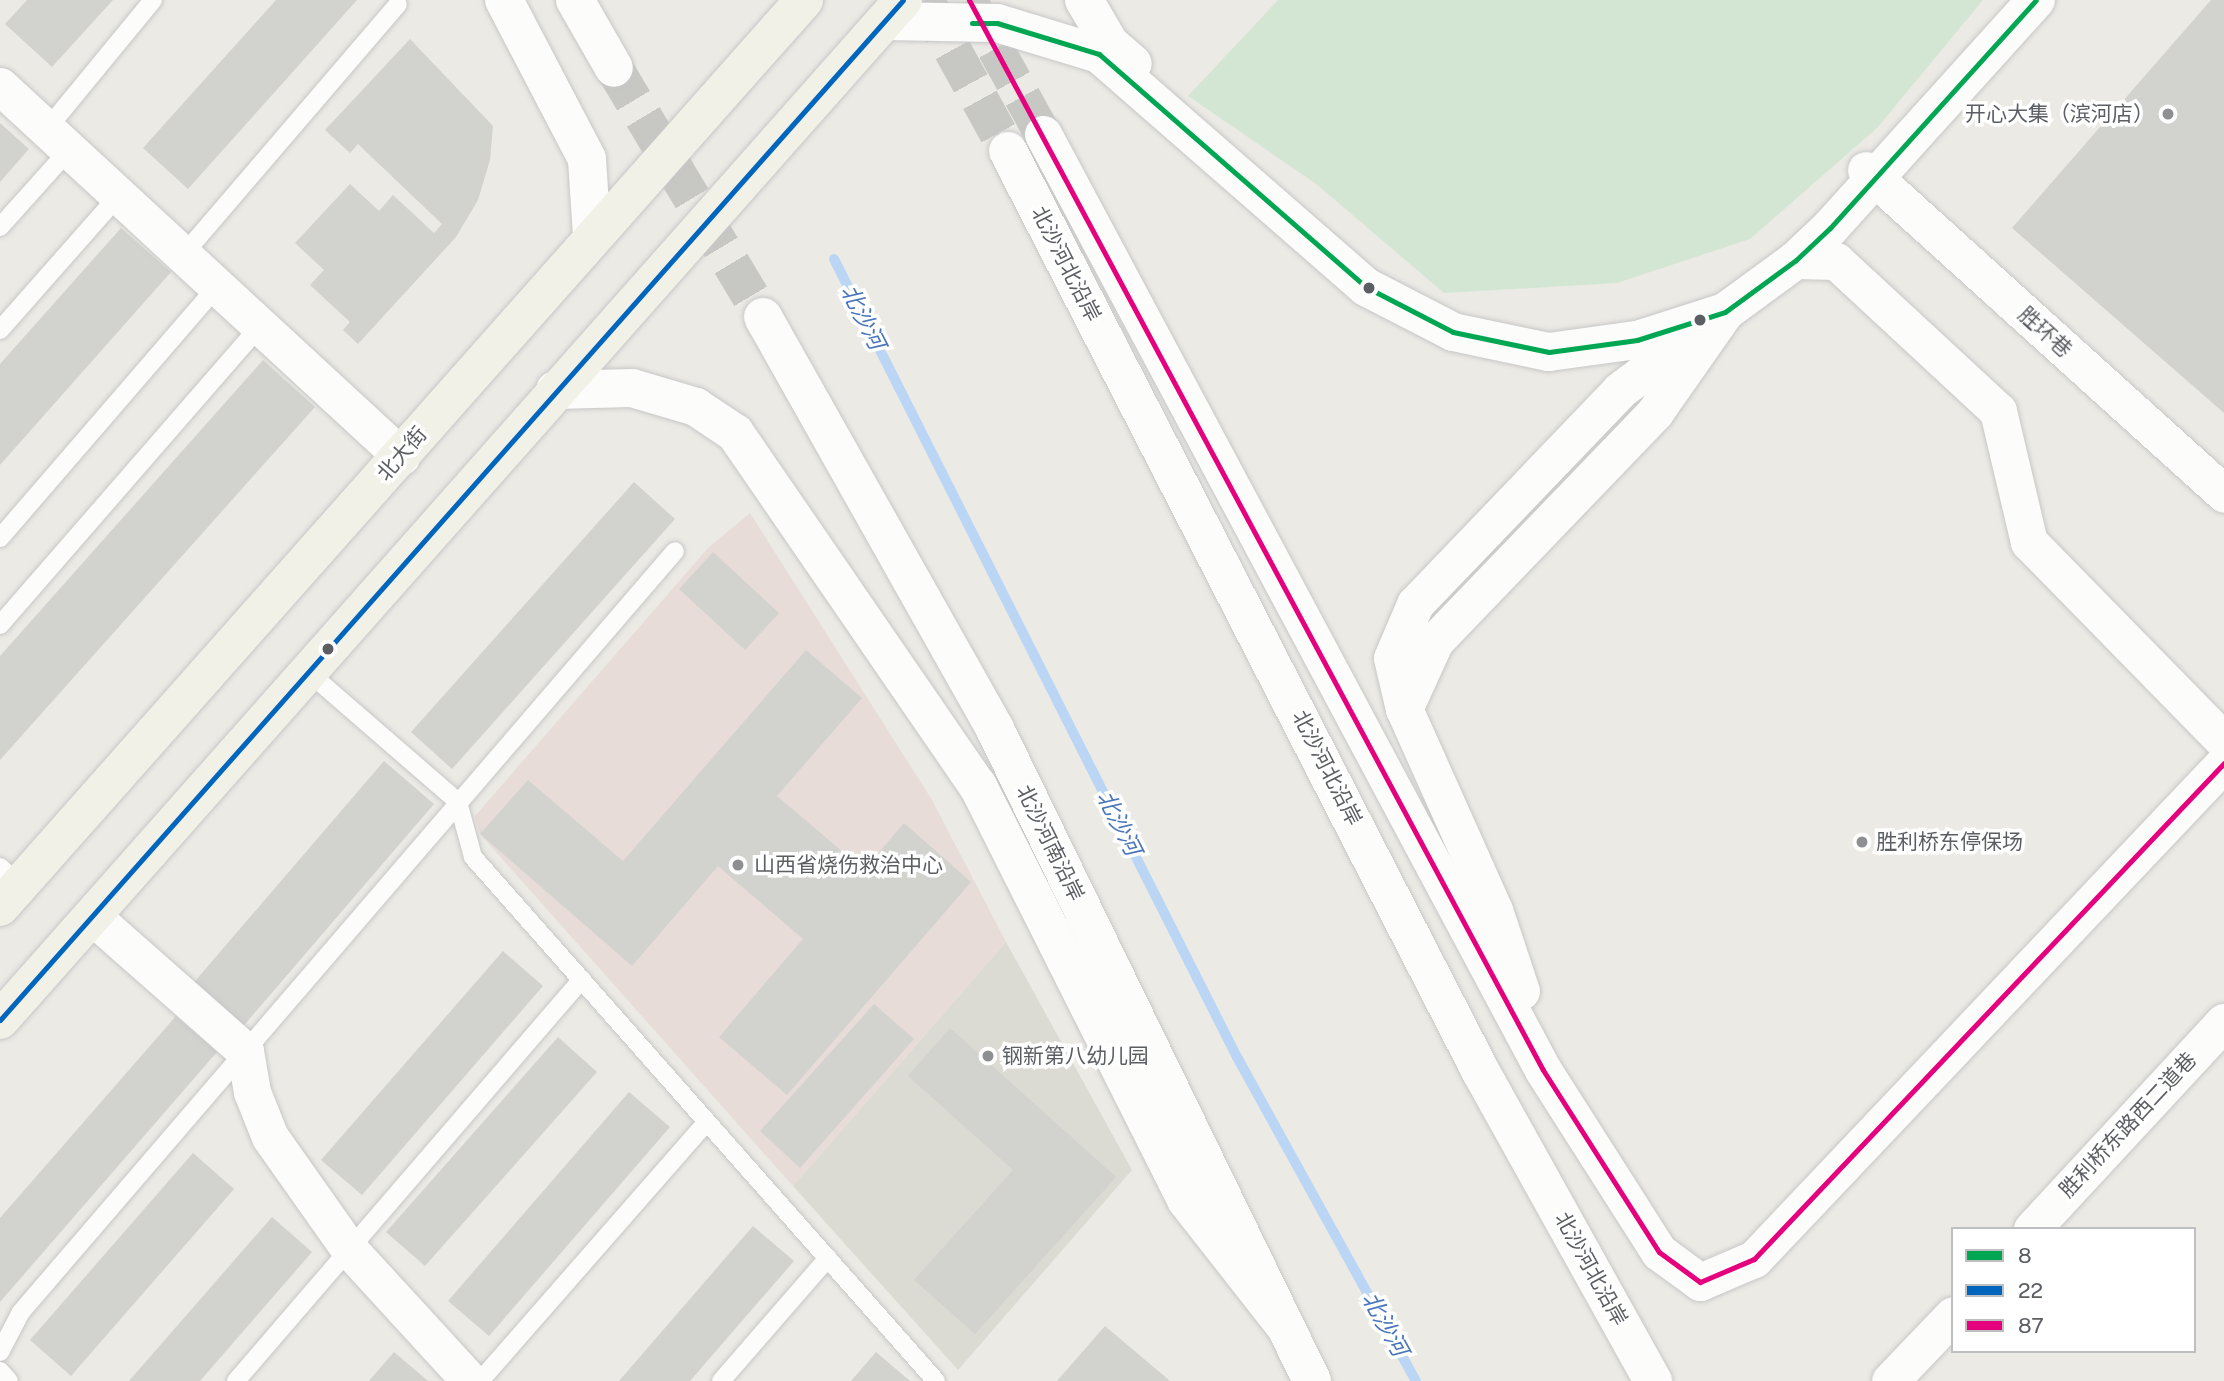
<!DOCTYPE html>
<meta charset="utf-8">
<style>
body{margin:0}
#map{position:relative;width:2224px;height:1381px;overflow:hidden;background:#ebeae5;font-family:"Public Sans","Noto Sans SC",sans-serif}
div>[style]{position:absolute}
.education>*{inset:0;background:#dbdad3}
.medical>*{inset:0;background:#e7dcd8}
.green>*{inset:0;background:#d3e6d3}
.stream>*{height:10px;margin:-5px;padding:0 5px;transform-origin:5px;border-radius:5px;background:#bbd6f4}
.building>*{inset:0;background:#d2d2cf}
.minor-tunnel>*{height:37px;margin-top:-18.5px;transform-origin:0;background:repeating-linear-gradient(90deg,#c7c7c4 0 37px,transparent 0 55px)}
.tertiary-tunnel>*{height:38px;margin-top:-19px;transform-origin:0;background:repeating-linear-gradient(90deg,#c7c7c4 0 38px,transparent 0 57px)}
.roads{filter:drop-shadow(0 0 2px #c7c7c7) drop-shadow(0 0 2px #c7c7c7)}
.service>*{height:18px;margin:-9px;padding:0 9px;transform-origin:9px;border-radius:9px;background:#fcfcfb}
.minor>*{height:37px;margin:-18.5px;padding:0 18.5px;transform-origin:18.5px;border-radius:18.5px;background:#fcfcfb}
.tertiary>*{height:38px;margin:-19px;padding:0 19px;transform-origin:19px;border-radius:19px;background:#fcfcfb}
.primary>*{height:38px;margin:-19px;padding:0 19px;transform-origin:19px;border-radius:19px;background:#f2f1e7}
.bus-1>*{height:5px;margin:-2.5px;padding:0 2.5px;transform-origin:2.5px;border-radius:2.5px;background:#00a651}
.bus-2>*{height:5px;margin:-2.5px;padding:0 2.5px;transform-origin:2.5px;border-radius:2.5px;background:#0065bd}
.bus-3>*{height:5px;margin:-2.5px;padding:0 2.5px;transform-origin:2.5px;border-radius:2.5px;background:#e5007d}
.dots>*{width:19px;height:19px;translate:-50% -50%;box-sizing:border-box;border:4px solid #fff;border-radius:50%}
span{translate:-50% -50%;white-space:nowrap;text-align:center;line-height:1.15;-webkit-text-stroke:7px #fff;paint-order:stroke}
.poi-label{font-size:21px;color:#5b5e63}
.right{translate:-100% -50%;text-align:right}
.left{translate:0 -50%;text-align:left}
.street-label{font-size:21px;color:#5b5e63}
.water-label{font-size:23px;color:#4a76bc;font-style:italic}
.legend{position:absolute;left:1951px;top:1227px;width:245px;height:126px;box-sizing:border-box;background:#fff;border:2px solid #bdbfc1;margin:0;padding:9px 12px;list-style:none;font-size:21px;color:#5b5e63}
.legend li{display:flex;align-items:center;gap:14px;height:35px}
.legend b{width:35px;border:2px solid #bdbfc1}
</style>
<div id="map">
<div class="education">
<div style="clip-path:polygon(1006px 942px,1132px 1170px,958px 1370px,793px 1186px)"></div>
</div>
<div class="medical">
<div style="clip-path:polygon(750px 513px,932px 800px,1006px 942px,793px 1186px,480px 834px,475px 816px,708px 548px)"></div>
</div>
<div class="green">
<div style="clip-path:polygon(1278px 0,1983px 0,1877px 128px,1750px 239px,1617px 283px,1444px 293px,1315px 183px,1188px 96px)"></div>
</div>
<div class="stream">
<div style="left:834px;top:259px;width:894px;rotate:63.21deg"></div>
<div style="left:1237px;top:1057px;width:370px;rotate:61.1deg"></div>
</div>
<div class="building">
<div style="clip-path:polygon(27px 0,113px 0,52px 67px,5px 24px)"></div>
<div style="clip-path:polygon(276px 0,357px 0,188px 189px,143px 148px)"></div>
<div style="clip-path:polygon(2211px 0,2224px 0,2224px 413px,2012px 228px)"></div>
<div style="clip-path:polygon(410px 39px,493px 126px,490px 160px,478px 200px,456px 237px,358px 344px,343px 330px,350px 322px,310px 285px,324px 270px,295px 243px,350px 184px,379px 211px,393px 195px,434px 233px,442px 224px,358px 144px,350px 153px,325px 130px)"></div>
<div style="clip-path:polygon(0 123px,29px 149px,0 182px)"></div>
<div style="clip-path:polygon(121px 228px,171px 272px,0 465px,0 364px)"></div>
<div style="clip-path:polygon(263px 360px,315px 407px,0 760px,0 656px)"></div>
<div style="clip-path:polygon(634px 482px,675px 519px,452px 769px,411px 732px)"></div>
<div style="clip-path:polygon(713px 552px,779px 613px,745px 650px,679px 589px)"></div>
<div style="clip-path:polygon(806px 650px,862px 698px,777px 796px,864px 870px,904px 823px,971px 882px,787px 1095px,719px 1037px,803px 939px,718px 866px,632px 966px,480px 834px,528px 780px,623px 861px)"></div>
<div style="clip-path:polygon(384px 761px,434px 804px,240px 1030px,190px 987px)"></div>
<div style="clip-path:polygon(503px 951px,543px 986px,362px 1195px,321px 1160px)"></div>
<div style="clip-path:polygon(874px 1004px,914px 1039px,800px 1168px,760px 1131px)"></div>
<div style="clip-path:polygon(176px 1016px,217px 1052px,0 1302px,0 1218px)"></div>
<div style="clip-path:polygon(950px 1028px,1116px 1177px,975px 1334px,914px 1280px,1013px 1170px,908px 1076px)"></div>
<div style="clip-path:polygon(558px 1037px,597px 1072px,425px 1266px,386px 1232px)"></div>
<div style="clip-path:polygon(629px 1092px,670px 1127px,489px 1336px,448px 1301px)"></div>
<div style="clip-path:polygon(193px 1153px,234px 1189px,71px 1376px,30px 1340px)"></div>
<div style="clip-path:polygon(272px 1217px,312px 1252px,200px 1381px,129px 1381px)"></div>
<div style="clip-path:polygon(753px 1226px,794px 1261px,690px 1381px,619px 1381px)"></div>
<div style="clip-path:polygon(1105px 1326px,1170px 1381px,1057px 1381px)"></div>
<div style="clip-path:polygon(394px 1352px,428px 1381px,369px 1381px)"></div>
<div style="clip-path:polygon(876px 1352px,910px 1381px,851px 1381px)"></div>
</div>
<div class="minor-tunnel">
<div style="left:969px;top:0;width:153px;rotate:61.1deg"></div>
</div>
<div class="tertiary-tunnel">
<div style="left:925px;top:0;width:172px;rotate:61.2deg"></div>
<div style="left:614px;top:68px;width:290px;rotate:59.1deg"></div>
</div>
<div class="roads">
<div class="service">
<div style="left:47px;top:129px;width:167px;rotate:-50.6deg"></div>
<div style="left:0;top:227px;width:103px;rotate:-48.1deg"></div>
<div style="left:183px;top:255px;width:330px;rotate:-49.4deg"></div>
<div style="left:0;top:330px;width:180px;rotate:-48.6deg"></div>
<div style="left:0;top:538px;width:332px;rotate:-49.2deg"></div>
<div style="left:0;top:625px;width:396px;rotate:-49deg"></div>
<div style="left:307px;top:671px;width:200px;rotate:40.9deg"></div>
<div style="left:458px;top:802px;width:57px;rotate:74.7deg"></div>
<div style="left:473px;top:857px;width:699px;rotate:48.54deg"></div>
<div style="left:0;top:867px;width:26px;rotate:43deg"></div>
<div style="left:0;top:1352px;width:45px;rotate:-62.3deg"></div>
<div style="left:21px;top:1312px;width:1003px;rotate:-49.32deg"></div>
<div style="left:0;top:1371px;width:13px;rotate:48deg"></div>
<div style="left:236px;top:1381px;width:530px;rotate:-49.28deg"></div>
<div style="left:480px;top:1381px;width:344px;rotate:-48.8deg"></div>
<div style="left:721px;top:1381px;width:163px;rotate:-49deg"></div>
</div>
<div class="minor">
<div style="left:0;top:86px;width:546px;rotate:42.7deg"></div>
<div style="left:1043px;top:134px;width:1061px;rotate:61.89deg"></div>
<div style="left:1543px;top:1070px;width:216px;rotate:57.5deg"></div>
<div style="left:1659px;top:1252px;width:51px;rotate:36.2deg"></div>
<div style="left:1700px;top:1282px;width:59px;rotate:-23.1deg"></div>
<div style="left:1754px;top:1259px;width:683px;rotate:-46.54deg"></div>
<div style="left:1866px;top:170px;width:483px;rotate:42.1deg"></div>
<div style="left:1796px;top:260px;width:40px;rotate:1.4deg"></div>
<div style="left:1836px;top:261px;width:221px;rotate:42.8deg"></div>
<div style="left:1998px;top:411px;width:135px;rotate:76.7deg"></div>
<div style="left:2029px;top:542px;width:279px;rotate:45.6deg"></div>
<div style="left:1404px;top:709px;width:52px;rotate:-103.2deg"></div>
<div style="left:1392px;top:658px;width:59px;rotate:-66.9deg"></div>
<div style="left:1415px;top:604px;width:296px;rotate:-46.2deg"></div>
<div style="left:1620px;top:390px;width:99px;rotate:-36.8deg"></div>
<div style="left:92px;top:916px;width:204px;rotate:41.4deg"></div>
<div style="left:245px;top:1051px;width:42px;rotate:80.3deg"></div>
<div style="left:252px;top:1092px;width:48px;rotate:68.2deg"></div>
<div style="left:270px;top:1137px;width:137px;rotate:54.8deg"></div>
<div style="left:349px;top:1249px;width:179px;rotate:47.5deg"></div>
<div style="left:1521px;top:991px;width:85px;rotate:-108.4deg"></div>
<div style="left:1494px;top:910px;width:220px;rotate:-114.1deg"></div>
<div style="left:1404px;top:709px;width:75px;rotate:-65.5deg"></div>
<div style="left:1435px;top:641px;width:318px;rotate:-46.1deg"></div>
<div style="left:1655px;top:412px;width:122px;rotate:-55deg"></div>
<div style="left:2032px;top:1229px;width:282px;rotate:-47.2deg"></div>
<div style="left:1890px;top:1381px;width:91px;rotate:-46.3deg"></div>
</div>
<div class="tertiary">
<div style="left:504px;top:0;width:179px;rotate:62.4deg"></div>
<div style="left:587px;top:159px;width:77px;rotate:86.3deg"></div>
<div style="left:575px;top:0;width:78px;rotate:60.2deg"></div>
<div style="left:1084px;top:0;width:51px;rotate:59.4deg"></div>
<div style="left:1110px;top:44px;width:30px;rotate:41deg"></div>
<div style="left:885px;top:21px;width:112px;rotate:1deg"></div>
<div style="left:997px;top:23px;width:107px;rotate:16.9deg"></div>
<div style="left:1099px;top:54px;width:354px;rotate:41.1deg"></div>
<div style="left:1366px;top:287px;width:98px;rotate:27.3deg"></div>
<div style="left:1453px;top:332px;width:98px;rotate:11.8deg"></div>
<div style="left:1549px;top:352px;width:89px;rotate:-7.8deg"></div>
<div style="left:1637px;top:340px;width:92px;rotate:-17.7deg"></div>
<div style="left:1725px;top:312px;width:88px;rotate:-36.2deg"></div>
<div style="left:1796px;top:260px;width:47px;rotate:-43.3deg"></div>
<div style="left:1830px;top:228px;width:307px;rotate:-47.9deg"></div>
<div style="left:1008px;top:151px;width:1035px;rotate:62.82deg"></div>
<div style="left:1481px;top:1072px;width:354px;rotate:60.9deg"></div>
<div style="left:763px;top:317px;width:473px;rotate:60.6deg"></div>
<div style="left:995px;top:729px;width:725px;rotate:64.07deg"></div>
<div style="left:555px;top:390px;width:77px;rotate:-1.5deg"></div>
<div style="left:632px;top:388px;width:67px;rotate:16.5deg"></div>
<div style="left:696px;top:407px;width:47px;rotate:33.7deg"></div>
<div style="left:735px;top:433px;width:429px;rotate:55.5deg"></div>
<div style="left:978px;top:786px;width:463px;rotate:63.3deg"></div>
<div style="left:1186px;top:1200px;width:159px;rotate:51.9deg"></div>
</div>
<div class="primary">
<div style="left:0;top:907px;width:1212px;rotate:-48.44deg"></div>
<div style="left:0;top:1020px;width:1362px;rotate:-48.48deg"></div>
</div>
</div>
<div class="bus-1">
<div style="left:972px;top:23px;width:25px"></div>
<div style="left:997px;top:23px;width:107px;rotate:16.9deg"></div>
<div style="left:1099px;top:54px;width:354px;rotate:41.1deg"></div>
<div style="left:1366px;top:287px;width:98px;rotate:27.3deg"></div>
<div style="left:1453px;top:332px;width:98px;rotate:11.8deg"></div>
<div style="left:1549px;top:352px;width:89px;rotate:-7.8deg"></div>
<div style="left:1637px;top:340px;width:92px;rotate:-17.7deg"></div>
<div style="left:1725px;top:312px;width:88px;rotate:-36.2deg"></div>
<div style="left:1796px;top:260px;width:47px;rotate:-43.3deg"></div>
<div style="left:1830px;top:228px;width:307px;rotate:-47.9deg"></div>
</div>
<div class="bus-2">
<div style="left:0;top:1020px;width:1362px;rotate:-48.48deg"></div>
</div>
<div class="bus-3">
<div style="left:969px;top:0;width:1214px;rotate:61.79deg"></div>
<div style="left:1543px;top:1070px;width:216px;rotate:57.5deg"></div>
<div style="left:1659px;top:1252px;width:51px;rotate:36.2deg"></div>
<div style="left:1700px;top:1282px;width:59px;rotate:-23.1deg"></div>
<div style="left:1754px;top:1259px;width:683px;rotate:-46.54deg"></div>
</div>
<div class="dots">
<div style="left:2168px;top:114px;background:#8d8f90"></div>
<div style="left:1369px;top:288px;background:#5b5e63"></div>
<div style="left:1700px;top:320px;background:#5b5e63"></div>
<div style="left:328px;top:649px;background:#5b5e63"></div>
<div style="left:1862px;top:842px;background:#8d8f90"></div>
<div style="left:738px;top:865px;background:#8d8f90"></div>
<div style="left:988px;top:1056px;background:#8d8f90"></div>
</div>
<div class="poi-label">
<span class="right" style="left:2154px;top:114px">开心大集（滨河店）</span>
<span class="left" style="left:1876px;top:842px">胜利桥东停保场</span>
<span class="left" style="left:754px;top:865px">山西省烧伤救治中心</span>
<span class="left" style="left:1002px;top:1056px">钢新第八幼儿园</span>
</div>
<div class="street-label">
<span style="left:1066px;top:264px;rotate:63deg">北沙河北沿岸</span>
<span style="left:2045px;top:332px;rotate:42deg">胜环巷</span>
<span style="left:402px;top:454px;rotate:-49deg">北大街</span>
<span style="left:1327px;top:768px;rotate:63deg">北沙河北沿岸</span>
<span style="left:1050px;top:843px;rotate:64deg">北沙河南沿岸</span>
<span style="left:2128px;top:1125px;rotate:-47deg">胜利桥东路西二道巷</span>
<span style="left:1591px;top:1269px;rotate:61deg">北沙河北沿岸</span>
</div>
<div class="water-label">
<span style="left:863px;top:317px;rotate:63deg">北沙河</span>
<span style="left:1119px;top:823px;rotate:63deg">北沙河</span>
<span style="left:1385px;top:1324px;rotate:61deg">北沙河</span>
</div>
<ul class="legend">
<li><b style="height:9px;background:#00a651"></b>8</li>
<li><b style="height:9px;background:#0065bd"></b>22</li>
<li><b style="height:9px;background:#e5007d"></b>87</li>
</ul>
</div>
